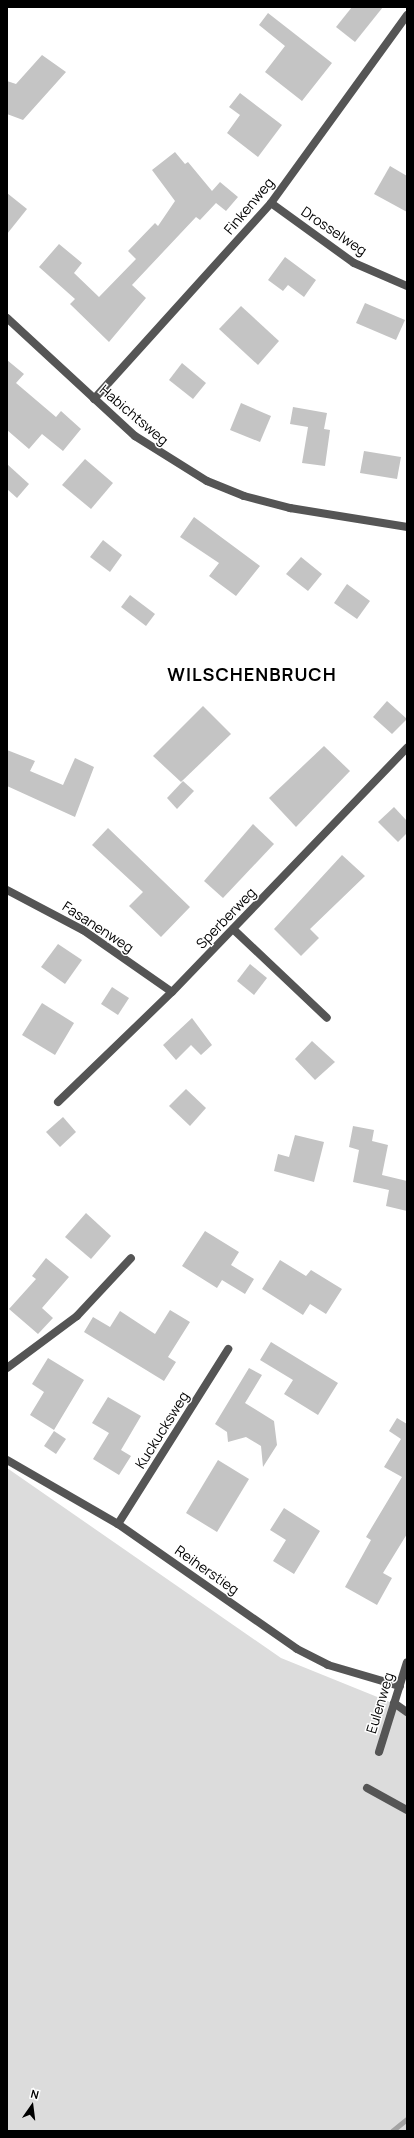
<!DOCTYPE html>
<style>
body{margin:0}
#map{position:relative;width:414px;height:2138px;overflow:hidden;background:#fff;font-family:Manrope,sans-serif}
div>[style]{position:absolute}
.green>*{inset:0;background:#dcdcdc}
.stream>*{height:5px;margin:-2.5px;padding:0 2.5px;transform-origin:2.5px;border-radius:2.5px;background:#a3a3a3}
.building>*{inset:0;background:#c4c4c4}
.lane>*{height:8px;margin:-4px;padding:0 4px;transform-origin:4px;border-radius:4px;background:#555}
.street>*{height:8px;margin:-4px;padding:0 4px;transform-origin:4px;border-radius:4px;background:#555}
span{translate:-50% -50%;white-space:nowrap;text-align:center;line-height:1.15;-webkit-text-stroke:3px #fff;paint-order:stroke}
.street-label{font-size:14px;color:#000}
.district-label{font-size:18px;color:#000;font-weight:700;letter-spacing:1px}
.frame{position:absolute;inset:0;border:8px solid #000;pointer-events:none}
.north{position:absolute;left:12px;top:2086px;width:40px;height:40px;-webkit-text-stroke:3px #fff;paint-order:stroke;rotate:14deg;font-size:11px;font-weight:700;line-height:16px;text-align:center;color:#000}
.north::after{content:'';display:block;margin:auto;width:14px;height:18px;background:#000;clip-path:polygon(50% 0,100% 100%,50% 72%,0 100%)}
</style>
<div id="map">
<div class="green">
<div style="clip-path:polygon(7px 1468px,281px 1658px,407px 1709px,407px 2131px,7px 2131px)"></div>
</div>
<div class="stream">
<div style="left:392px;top:2131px;width:19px;rotate:-39deg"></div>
</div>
<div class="building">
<div style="clip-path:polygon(352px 7px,383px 7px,355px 42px,336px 27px)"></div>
<div style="clip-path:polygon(268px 13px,332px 63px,302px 101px,265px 72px,285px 46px,259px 25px)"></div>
<div style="clip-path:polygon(42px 55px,66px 72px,23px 120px,7px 114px,7px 81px,16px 84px)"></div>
<div style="clip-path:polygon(240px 93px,282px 125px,258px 157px,227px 133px,240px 115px,229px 107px)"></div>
<div style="clip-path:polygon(175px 152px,185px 164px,188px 162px,212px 191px,220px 182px,238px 197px,226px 211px,216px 203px,200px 220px,196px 217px,132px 285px,146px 298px,109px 342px,70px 304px,75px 299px,39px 267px,59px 244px,82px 263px,74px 273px,99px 297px,136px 259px,128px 251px,155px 223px,158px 226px,175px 201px,152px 170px)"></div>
<div style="clip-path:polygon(390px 166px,407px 176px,407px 212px,374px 194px)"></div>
<div style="clip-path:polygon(7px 193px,27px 209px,7px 234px)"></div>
<div style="clip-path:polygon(285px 257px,316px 280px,304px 297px,288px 285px,283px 291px,268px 280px)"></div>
<div style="clip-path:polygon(365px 303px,405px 320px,396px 340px,356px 323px)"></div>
<div style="clip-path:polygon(241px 306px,279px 341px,258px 365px,219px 329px)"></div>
<div style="clip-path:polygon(7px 360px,24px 374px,16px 383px,56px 417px,61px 411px,81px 429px,63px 451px,42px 434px,29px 449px,7px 430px)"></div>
<div style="clip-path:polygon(182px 363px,206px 383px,193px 399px,169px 380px)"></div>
<div style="clip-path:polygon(241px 403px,271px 416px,260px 442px,230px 430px)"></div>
<div style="clip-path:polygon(293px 407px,327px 413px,324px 429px,330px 430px,325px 466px,302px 463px,308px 427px,290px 424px)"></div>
<div style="clip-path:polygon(364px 451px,401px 457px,397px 479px,360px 473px)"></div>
<div style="clip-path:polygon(85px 459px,113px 483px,91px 509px,62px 485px)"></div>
<div style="clip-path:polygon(7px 464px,29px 484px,17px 498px,7px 489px)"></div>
<div style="clip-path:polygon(194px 517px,260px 566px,236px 596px,209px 576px,219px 563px,180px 537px)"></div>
<div style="clip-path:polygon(103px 540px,122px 555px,110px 572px,90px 557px)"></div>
<div style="clip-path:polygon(301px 557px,322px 574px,308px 591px,286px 574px)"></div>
<div style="clip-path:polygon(347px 584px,370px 601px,357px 619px,334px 603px)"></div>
<div style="clip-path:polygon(130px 595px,155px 614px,146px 626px,121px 607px)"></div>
<div style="clip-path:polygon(387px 701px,407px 719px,392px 734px,373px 717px)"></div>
<div style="clip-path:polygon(203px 706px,231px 734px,181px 782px,153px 756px)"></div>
<div style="clip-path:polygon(324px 746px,350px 771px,296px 827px,269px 798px)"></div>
<div style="clip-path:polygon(7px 750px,35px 761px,30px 771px,63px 785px,75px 758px,94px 767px,75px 817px,7px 786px)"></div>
<div style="clip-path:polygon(183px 781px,194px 791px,177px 809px,167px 798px)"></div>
<div style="clip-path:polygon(394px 807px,407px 821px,407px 833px,398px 842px,378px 822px)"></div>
<div style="clip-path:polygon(253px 824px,274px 844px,223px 898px,204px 881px)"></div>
<div style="clip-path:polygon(108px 828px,190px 907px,161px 937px,129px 906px,143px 892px,92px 845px)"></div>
<div style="clip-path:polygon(342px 855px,365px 876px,310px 929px,319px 938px,301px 956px,274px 929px)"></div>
<div style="clip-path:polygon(58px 944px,82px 960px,65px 984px,41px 967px)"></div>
<div style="clip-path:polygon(250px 964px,267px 978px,254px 995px,237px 981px)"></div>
<div style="clip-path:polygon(112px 987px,129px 998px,118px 1015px,101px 1004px)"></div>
<div style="clip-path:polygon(42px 1003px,74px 1023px,55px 1055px,22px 1035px)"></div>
<div style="clip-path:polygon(192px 1018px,212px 1045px,201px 1055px,191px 1045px,176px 1060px,163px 1045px)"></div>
<div style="clip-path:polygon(312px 1041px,335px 1062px,315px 1080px,295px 1059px)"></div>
<div style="clip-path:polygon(186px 1089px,206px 1108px,190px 1126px,169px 1106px)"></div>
<div style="clip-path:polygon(63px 1117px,76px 1132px,60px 1147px,46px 1132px)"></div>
<div style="clip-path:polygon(353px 1126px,374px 1130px,372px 1141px,388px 1145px,382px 1175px,407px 1181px,407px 1211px,386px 1206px,389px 1190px,353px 1182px,359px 1150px,349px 1147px)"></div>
<div style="clip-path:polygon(295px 1135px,324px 1142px,314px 1182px,274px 1171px,278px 1154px,289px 1157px)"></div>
<div style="clip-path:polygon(86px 1213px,111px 1236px,91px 1259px,65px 1237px)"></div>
<div style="clip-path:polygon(205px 1231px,239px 1252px,231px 1265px,254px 1279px,245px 1294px,222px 1280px,217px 1288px,182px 1266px)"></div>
<div style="clip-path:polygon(46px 1258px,69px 1277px,42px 1308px,53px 1318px,38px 1334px,9px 1309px,36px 1279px,32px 1276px)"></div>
<div style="clip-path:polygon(280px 1260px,306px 1276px,311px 1270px,342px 1289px,326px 1314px,310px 1304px,303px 1315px,262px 1289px)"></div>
<div style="clip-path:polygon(170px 1310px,190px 1322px,168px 1357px,176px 1362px,164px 1381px,84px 1332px,93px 1317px,110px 1327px,120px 1311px,155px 1334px)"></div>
<div style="clip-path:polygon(271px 1342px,338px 1383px,318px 1415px,284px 1394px,293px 1380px,260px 1360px)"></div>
<div style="clip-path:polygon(48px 1358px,84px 1380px,54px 1430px,30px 1415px,44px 1392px,32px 1384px)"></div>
<div style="clip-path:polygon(249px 1368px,262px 1375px,245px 1403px,274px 1421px,277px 1445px,263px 1467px,261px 1446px,246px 1437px,228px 1442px,227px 1432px,215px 1424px)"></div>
<div style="clip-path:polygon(108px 1397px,141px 1416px,121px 1450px,131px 1456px,119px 1475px,93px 1459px,109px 1433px,92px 1423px)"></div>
<div style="clip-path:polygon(397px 1418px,407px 1424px,407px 1534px,383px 1573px,392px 1578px,377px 1605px,345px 1587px,371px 1540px,366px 1537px,402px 1477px,384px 1467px,401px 1439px,389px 1431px)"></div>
<div style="clip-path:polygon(54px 1431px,66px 1439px,56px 1454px,44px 1446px)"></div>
<div style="clip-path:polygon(218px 1460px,249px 1479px,217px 1532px,186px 1513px)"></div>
<div style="clip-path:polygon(284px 1508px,320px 1531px,294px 1574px,273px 1561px,286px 1540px,270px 1530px)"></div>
</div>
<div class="lane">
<div style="left:233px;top:929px;width:129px;rotate:43.4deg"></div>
<div style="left:7px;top:1368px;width:87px;rotate:-36.6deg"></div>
<div style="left:77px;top:1316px;width:79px;rotate:-47deg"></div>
<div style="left:394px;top:1703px;width:16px;rotate:35deg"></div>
<div style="left:367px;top:1788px;width:46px;rotate:28.8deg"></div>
</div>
<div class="street">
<div style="left:271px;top:203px;width:102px;rotate:35.9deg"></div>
<div style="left:354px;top:263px;width:58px;rotate:23.5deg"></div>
<div style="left:7px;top:318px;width:174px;rotate:42.7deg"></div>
<div style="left:135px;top:436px;width:85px;rotate:32deg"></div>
<div style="left:207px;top:481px;width:40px;rotate:22deg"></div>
<div style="left:244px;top:496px;width:48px;rotate:14.6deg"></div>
<div style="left:290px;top:508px;width:119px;rotate:9.2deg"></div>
<div style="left:94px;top:399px;width:264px;rotate:-47.9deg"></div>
<div style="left:271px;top:203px;width:232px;rotate:-54.1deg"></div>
<div style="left:7px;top:890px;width:86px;rotate:27.8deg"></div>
<div style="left:83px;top:930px;width:108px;rotate:34.9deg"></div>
<div style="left:58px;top:1102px;width:158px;rotate:-44deg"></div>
<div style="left:172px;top:992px;width:339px;rotate:-46.1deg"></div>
<div style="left:7px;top:1460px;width:128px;rotate:30deg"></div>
<div style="left:118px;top:1524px;width:218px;rotate:34.9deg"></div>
<div style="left:297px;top:1649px;width:35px;rotate:27deg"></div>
<div style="left:328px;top:1665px;width:75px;rotate:16.3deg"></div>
<div style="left:118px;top:1524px;width:207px;rotate:-57.8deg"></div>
<div style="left:379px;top:1752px;width:94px;rotate:-72.7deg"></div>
</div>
<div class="street-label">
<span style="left:249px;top:206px;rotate:-50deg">Finkenweg</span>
<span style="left:334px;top:231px;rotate:34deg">Drosselweg</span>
<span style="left:134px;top:415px;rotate:40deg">Habichtsweg</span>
<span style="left:226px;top:918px;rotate:-46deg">Sperberweg</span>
<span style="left:98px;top:927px;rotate:33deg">Fasanenweg</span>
<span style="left:162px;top:1430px;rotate:-58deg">Kuckucksweg</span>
<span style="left:207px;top:1570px;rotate:35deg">Reiherstieg</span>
<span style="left:380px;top:1703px;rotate:-73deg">Eulenweg</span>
</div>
<div class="district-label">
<span style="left:252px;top:674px">WILSCHENBRUCH</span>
</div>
<div class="frame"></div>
<div class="north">N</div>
</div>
